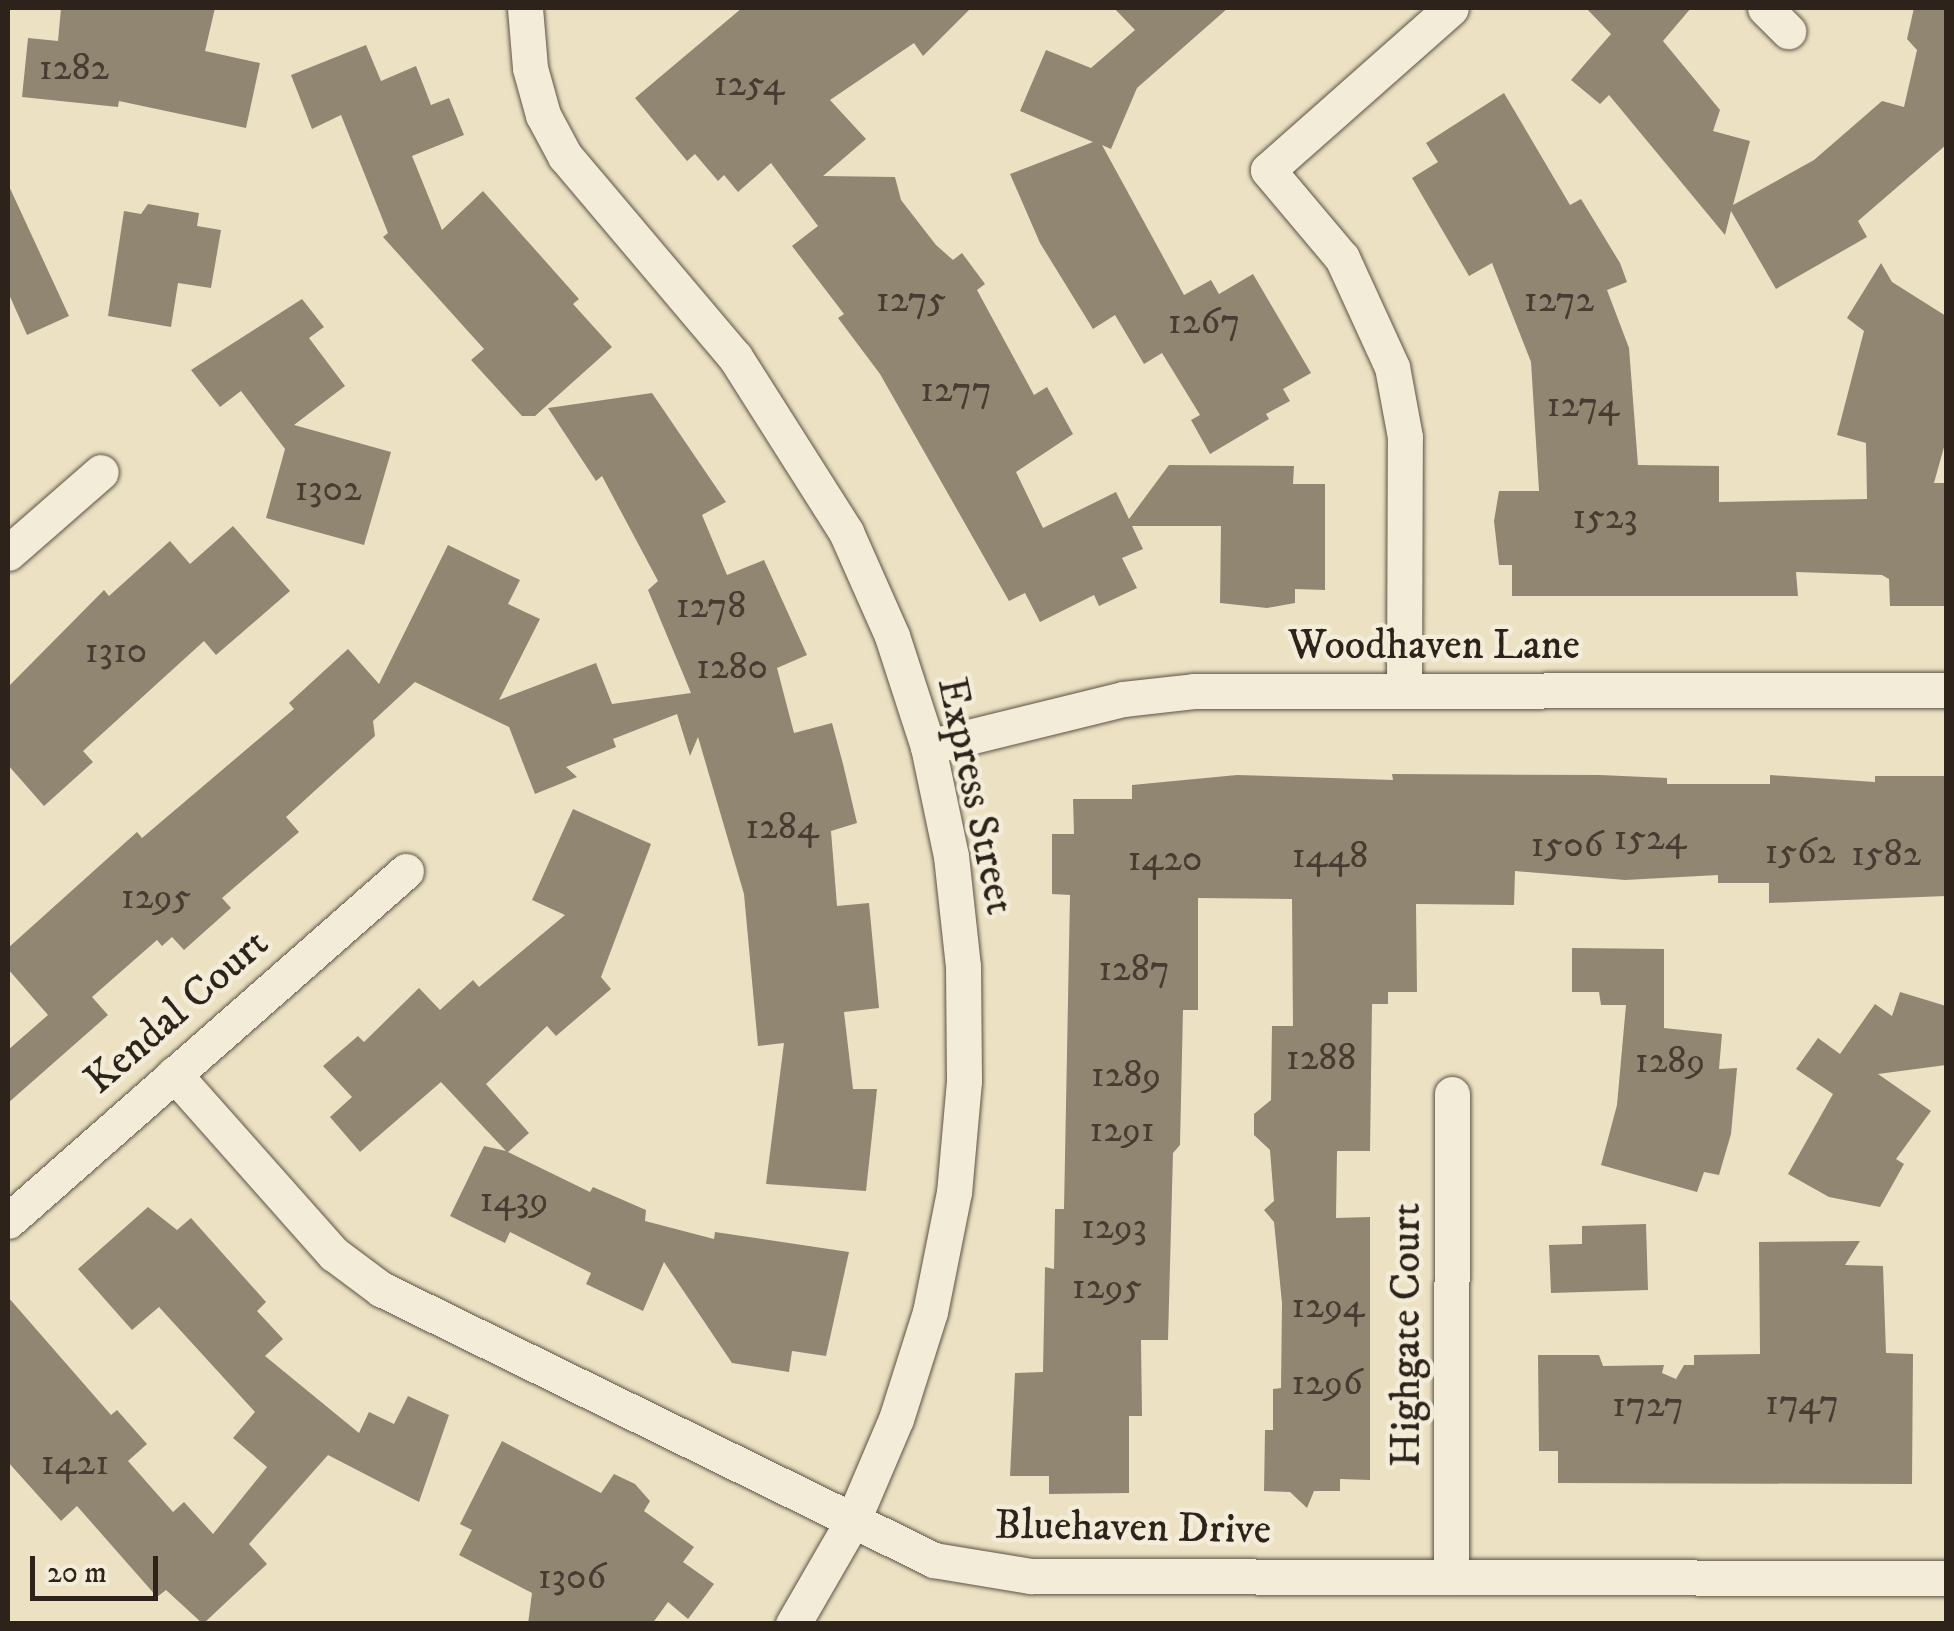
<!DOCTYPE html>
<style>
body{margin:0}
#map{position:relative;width:1954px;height:1631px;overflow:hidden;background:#ece2c3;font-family:"IM FELL DW Pica",serif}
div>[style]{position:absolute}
.building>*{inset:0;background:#918672}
.roads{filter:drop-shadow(0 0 2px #5e5345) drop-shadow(0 0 2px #5e5345)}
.minor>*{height:35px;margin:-17.5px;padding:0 17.5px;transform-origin:17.5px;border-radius:17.5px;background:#f3ecd8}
span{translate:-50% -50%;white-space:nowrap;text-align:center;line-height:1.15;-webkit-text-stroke:9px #f3ecd8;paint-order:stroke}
.number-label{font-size:38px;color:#473c31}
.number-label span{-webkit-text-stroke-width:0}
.street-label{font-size:42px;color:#2e231b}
.frame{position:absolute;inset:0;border:10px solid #2e231b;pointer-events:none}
.scale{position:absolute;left:30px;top:1556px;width:128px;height:45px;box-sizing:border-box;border:5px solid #2e231b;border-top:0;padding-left:12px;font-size:30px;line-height:35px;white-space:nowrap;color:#2e231b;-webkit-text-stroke:8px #f3ecd8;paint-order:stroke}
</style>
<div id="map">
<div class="building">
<div style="clip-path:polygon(61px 8px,215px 8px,205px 51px,260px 63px,246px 128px,119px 101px,118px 107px,22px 97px,28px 38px,58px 41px)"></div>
<div style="clip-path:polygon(742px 8px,971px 8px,923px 56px,914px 43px,830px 100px,866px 139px,823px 176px,895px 177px,901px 200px,936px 245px,953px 260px,962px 253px,985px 284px,977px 290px,1034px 395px,1047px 387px,1073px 434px,1016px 472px,1043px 528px,1116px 492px,1129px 519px,1169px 465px,1294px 466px,1293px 484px,1325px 484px,1325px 590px,1295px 589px,1295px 603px,1267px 608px,1220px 603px,1221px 526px,1132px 526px,1143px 549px,1122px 558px,1137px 588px,1099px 606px,1094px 595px,1040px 622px,1025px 593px,1009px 601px,880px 374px,838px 318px,844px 314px,792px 246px,818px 226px,771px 163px,738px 192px,724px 175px,718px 181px,695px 154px,687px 161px,635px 98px)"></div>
<div style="clip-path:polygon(1114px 8px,1228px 8px,1137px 88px,1111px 149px,1102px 145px,1184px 295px,1211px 280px,1219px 294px,1253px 274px,1311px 373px,1283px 389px,1290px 401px,1266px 414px,1269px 419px,1210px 454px,1191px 420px,1200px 415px,1162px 353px,1144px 364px,1115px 315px,1093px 329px,1040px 243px,1010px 174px,1093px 142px,1020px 111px,1046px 50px,1091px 68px,1135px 30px)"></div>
<div style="clip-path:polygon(1586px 8px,1691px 8px,1663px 41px,1720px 110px,1713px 131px,1750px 141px,1733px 205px,1814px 160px,1882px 101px,1904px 107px,1917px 50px,1907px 39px,1914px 8px,1946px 8px,1946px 145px,1858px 221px,1867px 237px,1776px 289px,1731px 211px,1725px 235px,1609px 95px,1600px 104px,1571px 80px,1611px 34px)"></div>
<div style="clip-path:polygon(366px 45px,381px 81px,416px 66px,431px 105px,449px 98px,464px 135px,412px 156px,442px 230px,483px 191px,579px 299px,573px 304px,612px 347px,535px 416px,522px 416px,471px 360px,484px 349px,383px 237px,388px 233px,341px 115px,312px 129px,291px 75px)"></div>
<div style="clip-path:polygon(1504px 93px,1570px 205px,1581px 199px,1620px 263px,1627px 282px,1607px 290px,1629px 348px,1638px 465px,1719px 466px,1719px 502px,1867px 499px,1866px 443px,1837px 435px,1864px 331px,1847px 318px,1881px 263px,1892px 282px,1946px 316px,1946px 440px,1934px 483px,1946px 483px,1946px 606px,1890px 606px,1889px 579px,1882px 575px,1796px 572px,1798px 596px,1512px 596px,1512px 565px,1499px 565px,1494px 521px,1499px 491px,1539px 491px,1531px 362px,1492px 263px,1469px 276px,1412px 178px,1438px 162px,1426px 143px)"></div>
<div style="clip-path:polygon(8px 184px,69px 316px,27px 335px,8px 292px)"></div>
<div style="clip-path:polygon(148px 204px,199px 213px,197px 226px,221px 230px,211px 288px,178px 283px,171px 327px,108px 316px,124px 211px,141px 214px)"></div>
<div style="clip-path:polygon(302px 299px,324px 327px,309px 338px,345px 386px,294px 425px,391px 452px,364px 545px,266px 518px,285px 449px,241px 391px,220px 407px,191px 370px)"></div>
<div style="clip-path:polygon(652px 393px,726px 502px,702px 515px,727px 575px,764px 560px,807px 655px,777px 668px,794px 733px,832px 723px,843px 764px,857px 823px,831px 831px,837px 906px,869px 903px,879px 1008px,844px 1012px,853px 1089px,877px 1089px,866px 1191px,766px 1184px,784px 1043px,758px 1046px,744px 894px,698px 737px,690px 756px,677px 714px,613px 739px,616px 747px,566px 767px,577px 777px,535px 794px,509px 727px,415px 682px,373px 721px,375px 736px,286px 817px,299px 832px,222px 898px,231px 908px,184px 950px,172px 937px,162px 946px,157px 940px,92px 997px,108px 1015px,8px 1103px,8px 1050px,48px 1015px,8px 969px,8px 948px,137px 832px,142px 838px,294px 709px,289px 703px,348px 649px,379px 684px,448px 545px,520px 580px,508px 604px,540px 619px,499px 700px,596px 663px,612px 704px,691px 693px,648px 590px,658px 581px,602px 476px,596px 481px,548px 408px)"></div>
<div style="clip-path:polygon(233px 526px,290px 591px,216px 655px,204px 641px,83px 751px,93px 762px,44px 806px,8px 765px,8px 687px,104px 590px,109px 596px,170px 541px,190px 564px)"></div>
<div style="clip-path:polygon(1392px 774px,1600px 775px,1667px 778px,1667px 784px,1770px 784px,1770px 775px,1875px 782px,1875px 776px,1946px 776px,1946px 896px,1769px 903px,1769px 883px,1718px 883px,1718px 875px,1625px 880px,1515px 871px,1514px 905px,1416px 904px,1417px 992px,1388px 992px,1388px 1004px,1372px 1004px,1370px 1151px,1337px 1151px,1336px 1218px,1370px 1217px,1370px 1480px,1340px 1479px,1340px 1491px,1314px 1491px,1307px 1508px,1290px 1492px,1264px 1491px,1265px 1430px,1273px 1430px,1273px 1389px,1281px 1388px,1282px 1303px,1274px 1222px,1264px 1210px,1274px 1201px,1270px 1150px,1254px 1135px,1254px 1114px,1271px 1100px,1272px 1026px,1293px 1026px,1292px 899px,1198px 898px,1198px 1010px,1183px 1010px,1180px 1145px,1173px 1153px,1168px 1340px,1141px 1340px,1142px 1416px,1129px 1416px,1129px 1493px,1049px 1494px,1049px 1476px,1010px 1476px,1015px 1373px,1043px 1372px,1045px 1267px,1054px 1269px,1055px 1209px,1064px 1209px,1070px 895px,1052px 894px,1052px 834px,1074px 834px,1073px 799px,1132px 799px,1132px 785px,1237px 775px,1393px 780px)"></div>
<div style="clip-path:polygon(573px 809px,651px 844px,601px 977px,611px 989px,556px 1036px,547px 1026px,486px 1084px,529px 1133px,508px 1152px,590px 1192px,593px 1187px,646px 1210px,645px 1221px,714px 1239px,715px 1232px,849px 1252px,826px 1356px,792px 1351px,789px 1372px,732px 1363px,664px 1262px,643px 1311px,586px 1284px,591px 1273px,510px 1232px,505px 1243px,450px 1216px,484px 1146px,506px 1151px,441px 1082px,360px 1152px,330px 1117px,352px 1097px,323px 1066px,358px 1036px,364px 1042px,419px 988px,440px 1010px,473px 980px,479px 987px,565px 915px,532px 900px)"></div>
<div style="clip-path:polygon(1572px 948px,1664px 949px,1664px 1028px,1722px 1034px,1719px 1069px,1737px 1068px,1731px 1134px,1719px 1175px,1704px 1172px,1697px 1192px,1601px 1165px,1617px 1105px,1626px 1005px,1601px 1005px,1599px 992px,1572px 992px)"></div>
<div style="clip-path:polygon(1900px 992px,1946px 1006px,1946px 1065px,1878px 1074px,1931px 1111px,1896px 1159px,1904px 1164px,1880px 1207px,1829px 1197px,1788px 1174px,1833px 1094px,1796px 1069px,1818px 1038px,1840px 1054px,1875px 1004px,1892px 1016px)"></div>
<div style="clip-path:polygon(148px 1207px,177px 1230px,191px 1218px,266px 1302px,257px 1311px,283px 1339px,265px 1356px,359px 1433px,369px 1412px,394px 1424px,408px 1396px,449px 1415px,419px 1502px,328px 1455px,249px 1544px,267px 1564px,203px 1624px,166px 1590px,157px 1597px,77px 1506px,61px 1521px,8px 1462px,8px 1297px,111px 1415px,117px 1410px,147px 1444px,128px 1461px,173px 1512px,184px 1502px,213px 1534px,267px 1467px,233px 1438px,255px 1412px,159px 1307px,132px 1330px,78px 1269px)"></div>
<div style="clip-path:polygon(1646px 1224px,1648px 1290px,1551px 1293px,1549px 1245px,1582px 1244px,1582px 1226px)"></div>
<div style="clip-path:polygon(1860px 1241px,1845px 1265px,1883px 1266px,1886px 1353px,1913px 1354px,1912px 1484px,1558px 1483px,1558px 1451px,1539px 1451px,1538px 1355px,1599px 1355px,1603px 1366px,1664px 1365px,1662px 1373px,1676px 1379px,1684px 1365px,1694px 1365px,1694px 1355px,1760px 1354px,1759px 1242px)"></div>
<div style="clip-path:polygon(502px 1441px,601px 1493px,614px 1474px,635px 1484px,650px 1501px,644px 1511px,694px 1547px,683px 1562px,714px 1584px,688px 1619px,668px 1602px,652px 1624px,528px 1624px,532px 1593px,459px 1555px,472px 1530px,460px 1524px)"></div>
</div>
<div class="roads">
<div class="minor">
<div style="left:525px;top:8px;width:60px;rotate:85.2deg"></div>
<div style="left:530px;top:68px;width:49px;rotate:74.5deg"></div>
<div style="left:543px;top:115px;width:47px;rotate:61.8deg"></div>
<div style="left:565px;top:156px;width:263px;rotate:49.8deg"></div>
<div style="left:735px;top:357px;width:207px;rotate:57.6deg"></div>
<div style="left:846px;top:532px;width:114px;rotate:66.1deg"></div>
<div style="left:892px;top:636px;width:117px;rotate:72deg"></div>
<div style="left:928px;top:747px;width:111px;rotate:78.1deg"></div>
<div style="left:951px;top:856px;width:111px;rotate:83.8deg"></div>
<div style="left:963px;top:966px;width:115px;rotate:89.5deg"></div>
<div style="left:964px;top:1081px;width:111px;rotate:95.1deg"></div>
<div style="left:954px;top:1192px;width:122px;rotate:101.3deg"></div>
<div style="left:930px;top:1312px;width:112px;rotate:107.6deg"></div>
<div style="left:896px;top:1419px;width:112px;rotate:113.1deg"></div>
<div style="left:852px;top:1522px;width:118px;rotate:120deg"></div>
<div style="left:1765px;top:8px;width:33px;rotate:45deg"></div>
<div style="left:8px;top:553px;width:123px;rotate:-41.1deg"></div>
<div style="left:1404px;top:690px;width:253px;rotate:-89.8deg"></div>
<div style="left:1405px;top:437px;width:71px;rotate:-100.5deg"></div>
<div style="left:1392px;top:367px;width:120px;rotate:-114.6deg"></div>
<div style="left:1342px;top:258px;width:115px;rotate:-130.1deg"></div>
<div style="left:1268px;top:170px;width:244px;rotate:-41.5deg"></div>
<div style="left:928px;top:747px;width:201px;rotate:-13.8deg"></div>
<div style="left:1123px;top:699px;width:71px;rotate:-6.4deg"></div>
<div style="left:1194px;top:691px;width:752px;rotate:-0.08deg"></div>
<div style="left:174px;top:1074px;width:241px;rotate:48.4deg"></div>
<div style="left:334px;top:1254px;width:59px;rotate:36.7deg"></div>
<div style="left:381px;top:1289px;width:616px;rotate:26.11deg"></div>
<div style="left:934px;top:1560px;width:98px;rotate:9.4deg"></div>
<div style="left:1031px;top:1576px;width:915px;rotate:0.13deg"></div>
<div style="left:8px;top:1221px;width:530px;rotate:-41.33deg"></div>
<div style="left:1451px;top:1577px;width:483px;rotate:-89.9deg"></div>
</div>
</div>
<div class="number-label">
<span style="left:74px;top:69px">1282</span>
<span style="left:749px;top:85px">1254</span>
<span style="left:911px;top:301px">1275</span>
<span style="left:1559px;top:301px">1272</span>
<span style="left:1204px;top:323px">1267</span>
<span style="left:956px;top:391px">1277</span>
<span style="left:1583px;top:406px">1274</span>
<span style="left:328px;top:490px">1302</span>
<span style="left:1605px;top:518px">1523</span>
<span style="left:711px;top:607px">1278</span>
<span style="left:116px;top:652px">1310</span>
<span style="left:732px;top:668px">1280</span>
<span style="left:782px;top:828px">1284</span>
<span style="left:1650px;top:839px">1524</span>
<span style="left:1567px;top:846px">1506</span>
<span style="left:1800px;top:853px">1562</span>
<span style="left:1886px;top:855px">1582</span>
<span style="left:1330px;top:857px">1448</span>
<span style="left:1165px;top:860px">1420</span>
<span style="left:156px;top:898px">1295</span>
<span style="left:1134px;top:970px">1287</span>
<span style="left:1321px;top:1059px">1288</span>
<span style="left:1670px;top:1062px">1289</span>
<span style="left:1126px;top:1076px">1289</span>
<span style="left:1122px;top:1131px">1291</span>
<span style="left:514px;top:1201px">1439</span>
<span style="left:1114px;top:1228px">1293</span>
<span style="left:1107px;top:1288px">1295</span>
<span style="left:1328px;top:1307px">1294</span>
<span style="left:1327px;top:1384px">1296</span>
<span style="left:1802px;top:1404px">1747</span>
<span style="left:1648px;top:1406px">1727</span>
<span style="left:75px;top:1464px">1421</span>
<span style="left:572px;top:1578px">1306</span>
</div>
<div class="street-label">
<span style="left:1434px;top:646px">Woodhaven Lane</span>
<span style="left:975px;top:796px;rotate:78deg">Express Street</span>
<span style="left:177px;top:1012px;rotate:-41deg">Kendal Court</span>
<span style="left:1407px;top:1335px;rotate:-90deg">Highgate Court</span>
<span style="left:1133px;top:1528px;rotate:1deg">Bluehaven Drive</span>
</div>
<div class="frame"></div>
<div class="scale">20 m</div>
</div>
